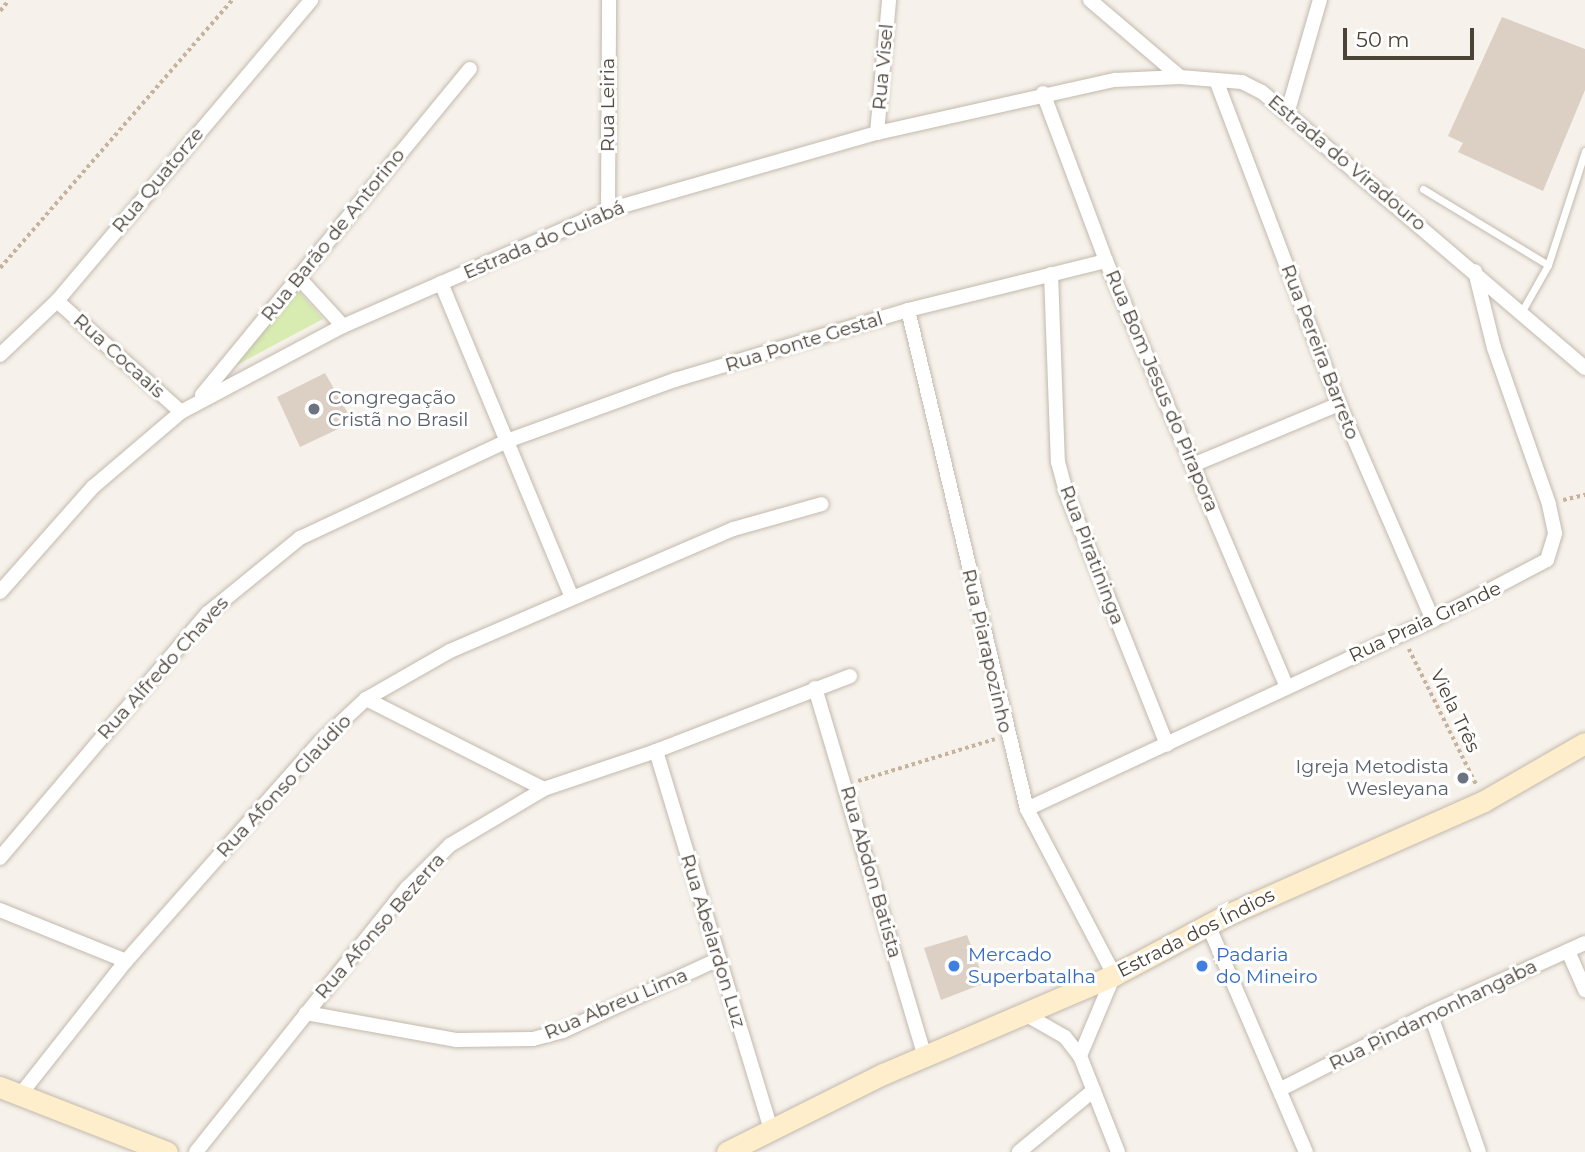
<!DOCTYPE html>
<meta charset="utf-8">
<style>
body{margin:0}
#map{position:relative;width:1585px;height:1152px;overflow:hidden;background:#f6f2eb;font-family:Montserrat,sans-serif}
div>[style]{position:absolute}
.green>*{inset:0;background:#d8ecb2}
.building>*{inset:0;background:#dccfc3}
.path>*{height:3.5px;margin-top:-1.75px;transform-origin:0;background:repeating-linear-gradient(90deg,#c5b39d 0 3.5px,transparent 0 7px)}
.roads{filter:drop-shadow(0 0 2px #c3b9ad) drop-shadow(0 0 2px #c3b9ad)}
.lane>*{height:7px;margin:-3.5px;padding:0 3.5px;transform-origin:3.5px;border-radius:3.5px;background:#fff}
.street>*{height:14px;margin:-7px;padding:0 7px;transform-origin:7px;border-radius:7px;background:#fff}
.secondary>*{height:21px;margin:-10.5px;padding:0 10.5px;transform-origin:10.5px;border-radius:10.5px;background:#fec}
.dots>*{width:19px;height:19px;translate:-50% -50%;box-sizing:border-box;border:4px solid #fff;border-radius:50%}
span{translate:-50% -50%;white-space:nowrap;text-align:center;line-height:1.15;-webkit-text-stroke:6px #fff;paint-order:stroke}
.street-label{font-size:19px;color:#4b4238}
.worship-label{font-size:19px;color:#5b616d}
.left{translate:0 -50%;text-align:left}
.right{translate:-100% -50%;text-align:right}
.shop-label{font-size:19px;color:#366cbe}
.scale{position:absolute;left:1343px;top:28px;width:131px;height:32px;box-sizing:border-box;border:4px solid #4b4238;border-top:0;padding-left:9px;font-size:21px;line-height:24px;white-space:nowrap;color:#4b4238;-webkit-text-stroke:5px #fff;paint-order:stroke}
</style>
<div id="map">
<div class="green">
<div style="clip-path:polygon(296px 288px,323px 319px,229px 369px)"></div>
</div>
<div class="building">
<div style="clip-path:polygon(1502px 17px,1585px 49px,1585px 90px,1543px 191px,1458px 152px,1463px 143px,1448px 136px)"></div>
<div style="clip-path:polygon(325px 373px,353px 422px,300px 447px,277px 397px)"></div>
<div style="clip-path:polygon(967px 935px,985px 983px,941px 1000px,924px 948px)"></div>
</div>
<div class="path">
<div style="left:0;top:11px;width:14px;rotate:-51deg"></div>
<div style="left:0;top:268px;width:354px;rotate:-49.1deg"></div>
<div style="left:1563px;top:500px;width:23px;rotate:-13deg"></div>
<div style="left:1409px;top:649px;width:153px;rotate:63.6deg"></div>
<div style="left:858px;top:781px;width:143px;rotate:-17deg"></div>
</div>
<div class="roads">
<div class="lane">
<div style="left:1423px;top:189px;width:146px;rotate:31.3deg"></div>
<div style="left:1548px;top:265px;width:53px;rotate:119.5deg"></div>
<div style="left:1548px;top:265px;width:120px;rotate:-72deg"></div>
</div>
<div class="street">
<div style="left:1090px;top:0;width:118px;rotate:40.5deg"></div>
<div style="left:1216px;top:80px;width:347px;rotate:69.2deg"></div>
<div style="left:1339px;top:404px;width:236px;rotate:66.5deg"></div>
<div style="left:1043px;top:93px;width:179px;rotate:69.4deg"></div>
<div style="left:1106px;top:261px;width:463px;rotate:67deg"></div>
<div style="left:1287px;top:114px;width:119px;rotate:-73.9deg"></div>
<div style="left:877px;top:133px;width:134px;rotate:-84.8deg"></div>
<div style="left:608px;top:210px;width:210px;rotate:-89.7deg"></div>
<div style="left:1051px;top:274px;width:188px;rotate:87.9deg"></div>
<div style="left:1058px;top:462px;width:31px;rotate:75deg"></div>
<div style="left:1066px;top:492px;width:272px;rotate:68.2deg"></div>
<div style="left:299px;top:278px;width:65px;rotate:47.5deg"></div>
<div style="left:441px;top:283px;width:341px;rotate:67.4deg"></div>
<div style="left:57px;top:301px;width:166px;rotate:41.8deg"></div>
<div style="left:908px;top:310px;width:513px;rotate:76.59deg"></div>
<div style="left:1027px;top:809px;width:187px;rotate:62.3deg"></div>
<div style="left:1114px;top:975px;width:88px;rotate:112.8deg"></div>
<div style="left:0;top:355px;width:79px;rotate:-43.5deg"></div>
<div style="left:57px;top:301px;width:394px;rotate:-49.8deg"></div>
<div style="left:202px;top:395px;width:422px;rotate:-50.6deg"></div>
<div style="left:1195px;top:464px;width:156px;rotate:-22.6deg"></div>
<div style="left:0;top:592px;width:140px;rotate:-48.5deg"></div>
<div style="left:93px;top:487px;width:116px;rotate:-40.4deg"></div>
<div style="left:181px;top:412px;width:183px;rotate:-28deg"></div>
<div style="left:343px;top:326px;width:289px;rotate:-23.6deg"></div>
<div style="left:608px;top:210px;width:280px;rotate:-16deg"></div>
<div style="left:877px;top:133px;width:244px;rotate:-12.6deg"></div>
<div style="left:1115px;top:80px;width:65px;rotate:-2.6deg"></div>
<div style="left:1180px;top:77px;width:62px;rotate:4.6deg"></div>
<div style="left:1242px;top:82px;width:22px;rotate:27deg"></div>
<div style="left:1262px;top:92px;width:425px;rotate:40.5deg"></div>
<div style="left:815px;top:688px;width:385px;rotate:73.4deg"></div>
<div style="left:366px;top:699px;width:199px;rotate:26.8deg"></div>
<div style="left:656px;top:751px;width:396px;rotate:73.1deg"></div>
<div style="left:1027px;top:809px;width:448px;rotate:-25deg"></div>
<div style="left:1433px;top:620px;width:129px;rotate:-27.8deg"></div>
<div style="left:1547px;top:560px;width:28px;rotate:-73deg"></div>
<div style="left:1555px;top:533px;width:30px;rotate:-102deg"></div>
<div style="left:1549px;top:504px;width:165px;rotate:-109.4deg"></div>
<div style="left:1494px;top:348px;width:79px;rotate:-103.9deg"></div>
<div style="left:0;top:858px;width:321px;rotate:-49.7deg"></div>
<div style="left:208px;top:613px;width:119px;rotate:-39.2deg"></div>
<div style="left:300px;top:538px;width:229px;rotate:-25.1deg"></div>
<div style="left:507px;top:441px;width:179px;rotate:-20deg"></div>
<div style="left:675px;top:380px;width:243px;rotate:-16.7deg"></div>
<div style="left:908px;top:310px;width:204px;rotate:-13.9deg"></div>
<div style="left:0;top:910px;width:136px;rotate:22deg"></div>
<div style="left:1209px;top:927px;width:245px;rotate:66.7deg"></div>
<div style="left:1568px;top:951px;width:43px;rotate:66.4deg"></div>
<div style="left:306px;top:1013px;width:152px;rotate:10.2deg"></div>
<div style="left:456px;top:1040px;width:77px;rotate:-0.7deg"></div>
<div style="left:533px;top:1039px;width:31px;rotate:-15deg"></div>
<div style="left:563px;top:1031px;width:170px;rotate:-24.8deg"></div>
<div style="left:1023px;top:1013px;width:48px;rotate:29.7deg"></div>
<div style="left:1065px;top:1037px;width:24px;rotate:52deg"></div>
<div style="left:1080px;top:1056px;width:103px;rotate:68.4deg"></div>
<div style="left:1430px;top:1013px;width:147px;rotate:70.6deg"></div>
<div style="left:1281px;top:1089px;width:167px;rotate:-27deg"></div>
<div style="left:1430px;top:1013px;width:170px;rotate:-24.3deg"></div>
<div style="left:20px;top:1095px;width:171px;rotate:-51.7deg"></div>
<div style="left:126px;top:961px;width:293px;rotate:-48.5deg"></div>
<div style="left:320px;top:742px;width:63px;rotate:-43.1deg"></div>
<div style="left:366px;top:699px;width:97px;rotate:-29.7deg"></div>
<div style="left:450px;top:651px;width:308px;rotate:-23.3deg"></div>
<div style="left:733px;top:529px;width:92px;rotate:-15.7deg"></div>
<div style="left:196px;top:1152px;width:338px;rotate:-51.4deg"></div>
<div style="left:407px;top:888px;width:61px;rotate:-45deg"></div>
<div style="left:450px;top:845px;width:109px;rotate:-30.8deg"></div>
<div style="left:544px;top:789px;width:118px;rotate:-18.7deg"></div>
<div style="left:656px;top:751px;width:208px;rotate:-21.1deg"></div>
<div style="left:1019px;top:1152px;width:97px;rotate:-39.6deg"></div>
</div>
<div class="secondary">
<div style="left:0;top:1087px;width:179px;rotate:21.3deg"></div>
<div style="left:727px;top:1152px;width:174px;rotate:-26.6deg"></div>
<div style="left:883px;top:1074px;width:251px;rotate:-23.2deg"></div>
<div style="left:1114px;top:975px;width:128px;rotate:-28deg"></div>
<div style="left:1227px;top:915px;width:281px;rotate:-23.9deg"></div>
<div style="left:1484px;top:801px;width:116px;rotate:-29.9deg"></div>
</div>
</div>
<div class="dots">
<div style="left:314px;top:409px;background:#6b7280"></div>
<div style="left:1463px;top:778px;background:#6b7280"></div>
<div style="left:954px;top:966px;background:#3f7fe0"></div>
<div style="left:1202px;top:966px;background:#3f7fe0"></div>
</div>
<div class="street-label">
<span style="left:883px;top:67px;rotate:-85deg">Rua Visel</span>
<span style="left:608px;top:105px;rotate:-90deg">Rua Leiria</span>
<span style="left:1347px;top:163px;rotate:40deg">Estrada do Viradouro</span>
<span style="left:158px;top:180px;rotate:-50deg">Rua Quatorze</span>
<span style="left:333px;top:235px;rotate:-51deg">Rua Barão de Antorino</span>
<span style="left:544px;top:240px;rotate:-23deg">Estrada do Cuiabá</span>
<span style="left:804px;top:342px;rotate:-17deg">Rua Ponte Gestal</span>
<span style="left:1320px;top:352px;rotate:69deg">Rua Pereira Barreto</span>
<span style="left:119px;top:356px;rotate:42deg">Rua Cocaais</span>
<span style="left:1162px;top:391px;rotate:67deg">Rua Bom Jesus do Pirapora</span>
<span style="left:1092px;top:555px;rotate:69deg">Rua Piratininga</span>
<span style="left:1425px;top:622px;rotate:-25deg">Rua Praia Grande</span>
<span style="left:987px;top:651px;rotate:77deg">Rua Piarapozinho</span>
<span style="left:163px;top:668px;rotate:-48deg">Rua Alfredo Chaves</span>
<span style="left:1455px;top:711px;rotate:64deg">Viela Três</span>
<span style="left:284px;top:786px;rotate:-47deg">Rua Afonso Glaúdio</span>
<span style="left:871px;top:872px;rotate:74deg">Rua Abdon Batista</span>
<span style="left:380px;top:926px;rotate:-49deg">Rua Afonso Bezerra</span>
<span style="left:1196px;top:933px;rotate:-27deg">Estrada dos Índios</span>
<span style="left:713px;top:941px;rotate:73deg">Rua Abelardon Luz</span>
<span style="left:616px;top:1004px;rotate:-23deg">Rua Abreu Lima</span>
<span style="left:1433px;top:1015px;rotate:-26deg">Rua Pindamonhangaba</span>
</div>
<div class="worship-label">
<span class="left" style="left:328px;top:409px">Congregação<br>Cristã no Brasil</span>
<span class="right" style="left:1449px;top:778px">Igreja Metodista<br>Wesleyana</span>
</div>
<div class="shop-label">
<span class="left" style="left:968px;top:966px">Mercado<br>Superbatalha</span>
<span class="left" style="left:1216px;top:966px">Padaria<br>do Mineiro</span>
</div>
<div class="scale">50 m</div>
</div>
